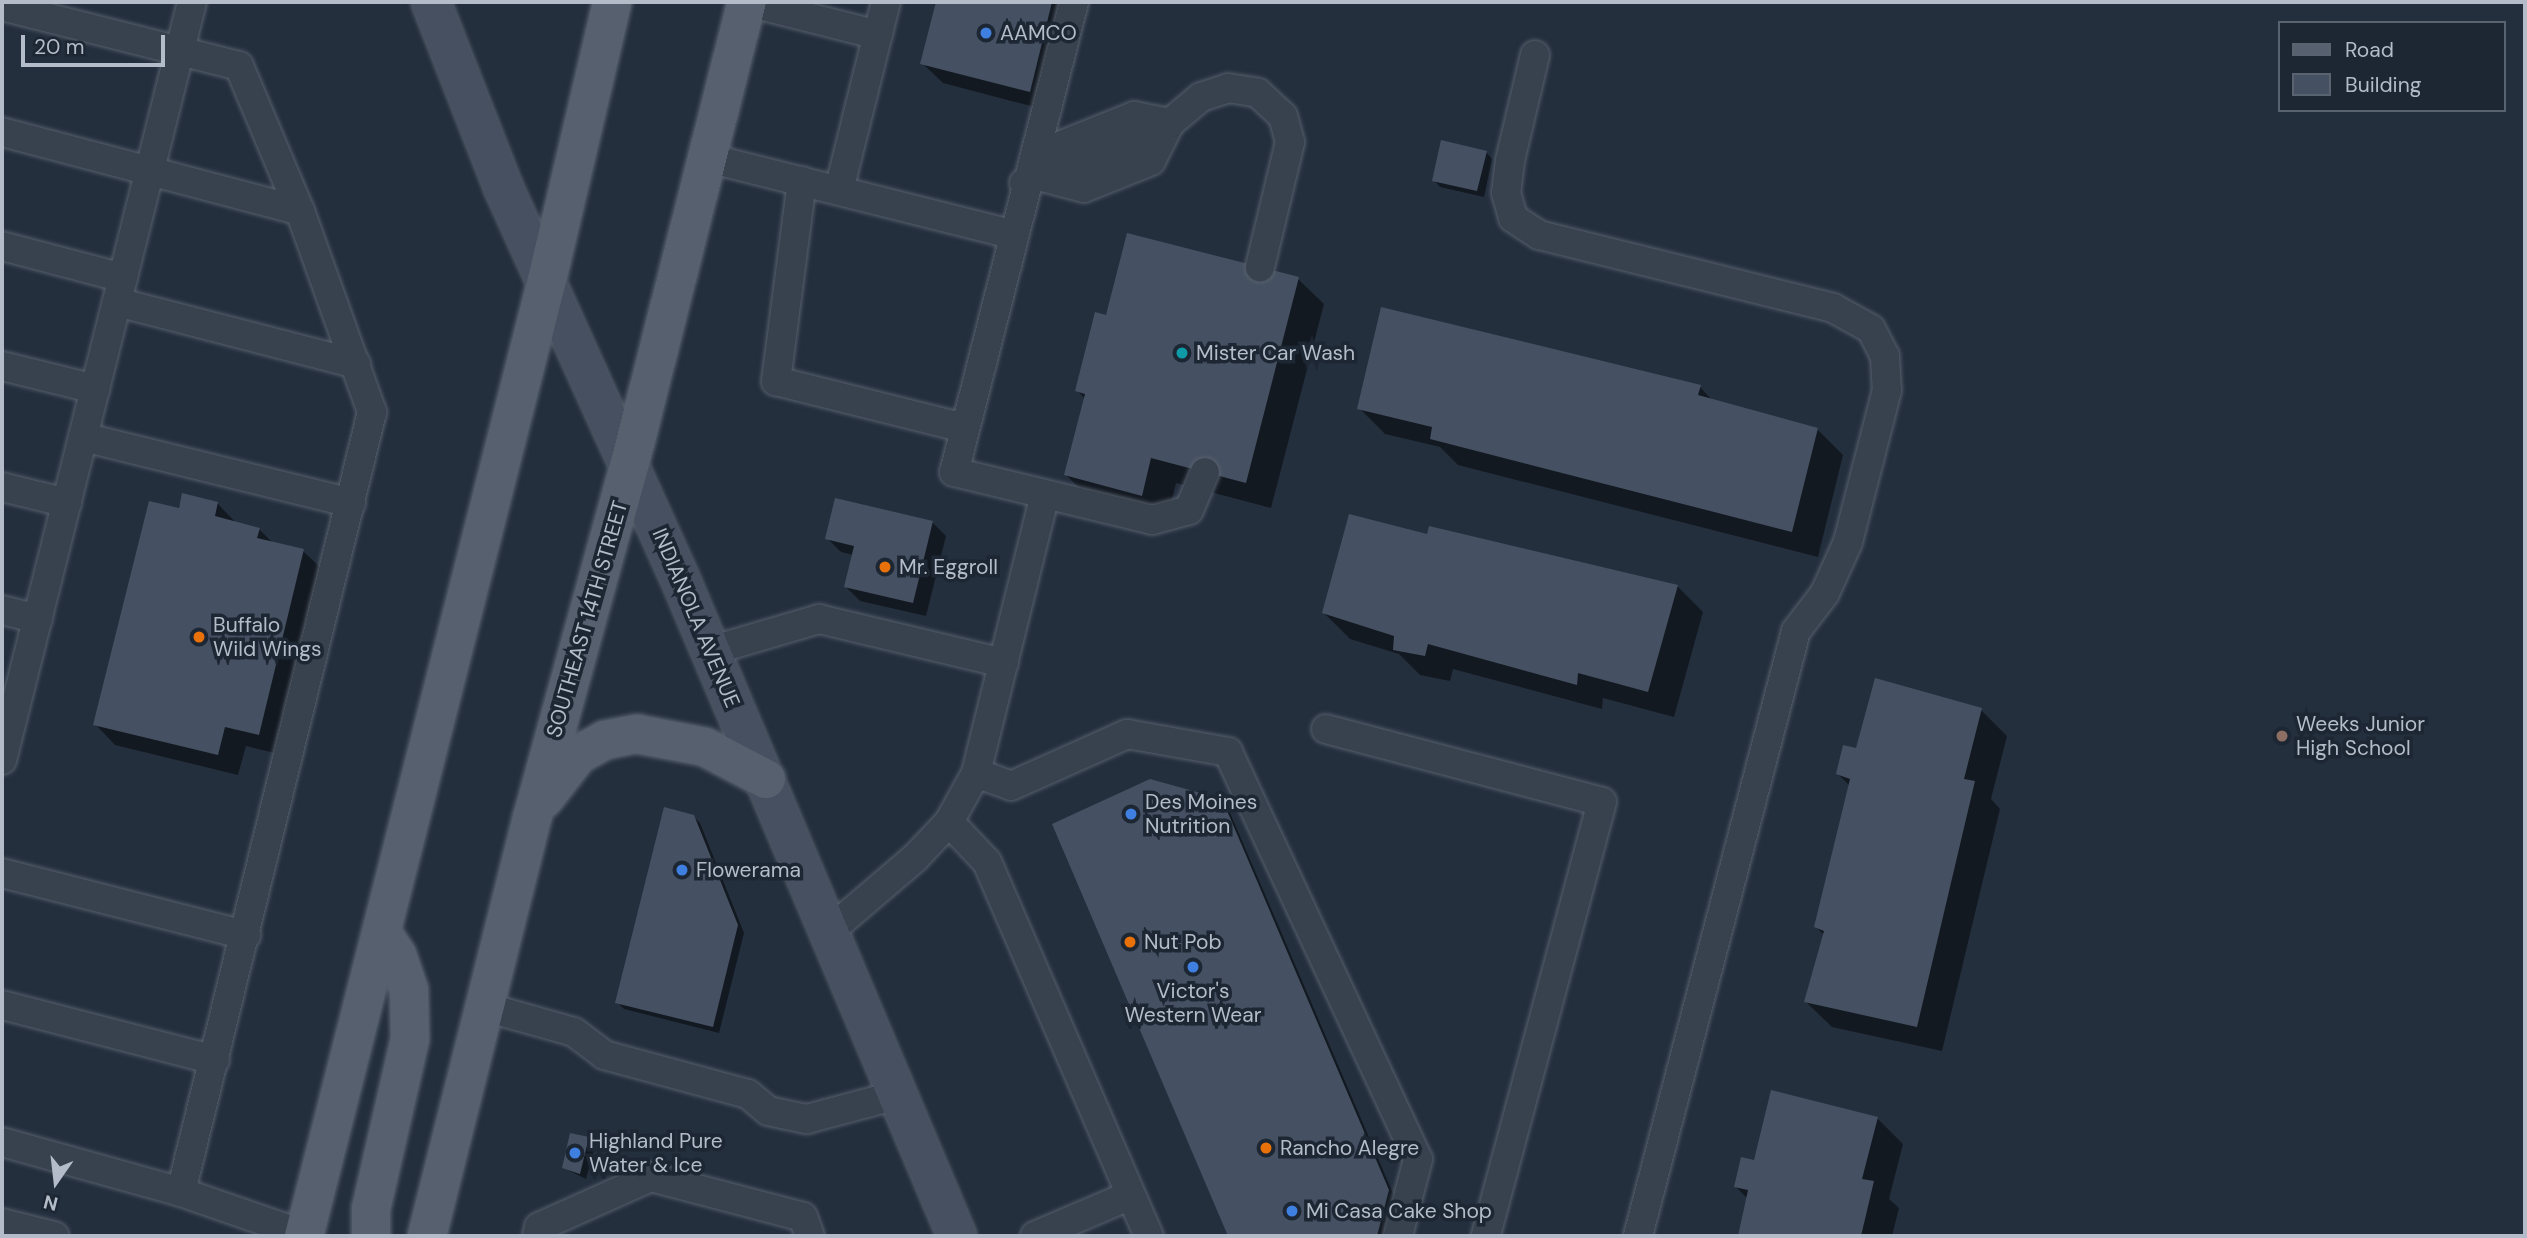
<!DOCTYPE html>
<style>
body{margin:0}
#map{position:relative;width:2527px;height:1238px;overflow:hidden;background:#242f3e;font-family:"DM Sans",sans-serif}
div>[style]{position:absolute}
.shadow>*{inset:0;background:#0007}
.building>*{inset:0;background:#455162}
.roads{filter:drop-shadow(0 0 2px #565f6c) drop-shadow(0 0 2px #565f6c)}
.lane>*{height:28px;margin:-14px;padding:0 14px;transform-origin:14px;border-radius:14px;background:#38414e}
.secondary>*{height:38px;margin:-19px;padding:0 19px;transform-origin:19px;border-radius:19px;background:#465061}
.primary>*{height:38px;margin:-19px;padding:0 19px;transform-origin:19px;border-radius:19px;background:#56606e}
.dots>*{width:19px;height:19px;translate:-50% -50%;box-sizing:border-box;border:4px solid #1d2633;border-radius:50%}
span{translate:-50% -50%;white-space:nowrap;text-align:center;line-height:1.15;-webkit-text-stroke:7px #1d2633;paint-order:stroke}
.poi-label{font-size:21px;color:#b4bcc9}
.left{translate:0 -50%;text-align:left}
.street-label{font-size:21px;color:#b4bcc9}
.frame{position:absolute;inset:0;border:4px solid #b4bcc9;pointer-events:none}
.legend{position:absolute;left:2278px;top:21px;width:228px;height:91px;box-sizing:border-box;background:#1d2633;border:2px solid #59626f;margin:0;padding:9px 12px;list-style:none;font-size:21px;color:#b4bcc9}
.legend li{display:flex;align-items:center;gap:14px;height:35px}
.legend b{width:35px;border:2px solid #59626f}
.north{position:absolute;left:21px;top:1147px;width:70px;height:70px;-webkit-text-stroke:5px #1d2633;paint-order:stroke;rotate:194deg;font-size:19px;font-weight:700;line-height:28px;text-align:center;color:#b4bcc9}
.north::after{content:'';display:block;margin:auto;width:24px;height:32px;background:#b4bcc9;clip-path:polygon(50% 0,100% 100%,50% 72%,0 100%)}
.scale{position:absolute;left:21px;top:35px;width:144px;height:32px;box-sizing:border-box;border:4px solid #b4bcc9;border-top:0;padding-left:9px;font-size:21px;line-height:24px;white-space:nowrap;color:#b4bcc9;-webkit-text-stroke:5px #1d2633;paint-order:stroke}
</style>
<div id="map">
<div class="shadow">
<div style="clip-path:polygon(938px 2px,1077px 2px,1050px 111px,943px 83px,922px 63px)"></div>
<div style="clip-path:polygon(1486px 152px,1492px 159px,1484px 197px,1440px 187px,1434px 180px)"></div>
<div style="clip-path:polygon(1298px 279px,1324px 304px,1271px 508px,1176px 483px,1167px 520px,1092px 500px,1066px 475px,1085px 399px,1077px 390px,1107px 317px)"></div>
<div style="clip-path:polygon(1700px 387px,1713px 401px,1817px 429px,1843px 455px,1818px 557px,1458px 465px,1440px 447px,1385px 434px,1359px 408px)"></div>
<div style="clip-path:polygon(183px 496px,218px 504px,237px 524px,259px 529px,274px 544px,303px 551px,324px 571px,279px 754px,246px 746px,238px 775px,115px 745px,95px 724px)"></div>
<div style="clip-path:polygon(932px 522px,946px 536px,926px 616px,860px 601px,846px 587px,853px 555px,841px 552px,827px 538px)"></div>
<div style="clip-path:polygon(1428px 536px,1677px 586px,1703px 612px,1674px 717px,1603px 698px,1602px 709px,1453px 669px,1450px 681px,1420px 675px,1399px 654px,1350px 639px,1324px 613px)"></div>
<div style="clip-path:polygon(1981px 710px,2007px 736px,1991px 799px,2000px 809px,1942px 1051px,1832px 1027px,1806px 1002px,1825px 936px,1816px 927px,1850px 786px,1838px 774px,1857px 750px)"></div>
<div style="clip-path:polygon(1221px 801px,1228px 808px,1395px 1198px,1385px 1236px,1230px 1236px,1054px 824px)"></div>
<div style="clip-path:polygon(693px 816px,700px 823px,744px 933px,719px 1033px,624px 1009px,617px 1002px)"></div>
<div style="clip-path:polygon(1877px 1118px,1903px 1144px,1889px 1199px,1899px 1208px,1892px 1236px,1739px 1236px,1748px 1199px,1736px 1187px,1756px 1163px)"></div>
<div style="clip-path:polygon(588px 1139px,595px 1146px,586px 1179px,564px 1168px)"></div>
</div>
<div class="building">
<div style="clip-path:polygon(936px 2px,1052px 2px,1030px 92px,920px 64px)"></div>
<div style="clip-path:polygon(1441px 140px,1487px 151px,1477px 191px,1432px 181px)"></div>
<div style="clip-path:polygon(1127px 233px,1299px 277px,1246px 483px,1151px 458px,1142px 496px,1064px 475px,1085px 394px,1075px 391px,1095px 312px,1106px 315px)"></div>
<div style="clip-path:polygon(1381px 307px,1701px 385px,1698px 395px,1818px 428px,1792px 532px,1430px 439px,1432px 427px,1357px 409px)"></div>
<div style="clip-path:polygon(182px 493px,218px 502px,215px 516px,260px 528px,257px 538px,304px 549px,259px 735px,225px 727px,218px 755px,93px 725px,149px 501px,179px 508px)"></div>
<div style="clip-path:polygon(835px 498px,933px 521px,913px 603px,844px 587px,854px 546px,825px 539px)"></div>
<div style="clip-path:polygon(1349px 514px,1427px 534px,1429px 526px,1678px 585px,1648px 692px,1578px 673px,1577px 685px,1428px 644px,1425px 656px,1393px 650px,1394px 636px,1322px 613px)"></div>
<div style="clip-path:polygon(1875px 678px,1982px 708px,1964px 779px,1975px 781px,1917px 1027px,1804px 1002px,1824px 931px,1814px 927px,1850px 779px,1836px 774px,1843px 745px,1856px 748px)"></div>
<div style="clip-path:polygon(1150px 779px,1222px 799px,1389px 1190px,1377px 1236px,1228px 1236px,1052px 824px)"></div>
<div style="clip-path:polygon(664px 807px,694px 815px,738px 925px,713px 1027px,615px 1003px)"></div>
<div style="clip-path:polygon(1771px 1090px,1878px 1117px,1862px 1179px,1874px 1181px,1861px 1236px,1738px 1236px,1748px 1190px,1734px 1187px,1741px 1157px,1754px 1160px)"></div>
<div style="clip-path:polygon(570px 1133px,589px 1137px,580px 1174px,562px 1168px)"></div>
</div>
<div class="roads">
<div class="lane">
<div style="left:748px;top:2px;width:134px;rotate:14.2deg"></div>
<div style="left:1074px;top:2px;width:485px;rotate:104.3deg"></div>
<div style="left:954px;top:472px;width:204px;rotate:13.6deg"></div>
<div style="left:1152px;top:520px;width:38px;rotate:-15deg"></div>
<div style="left:1189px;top:510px;width:41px;rotate:-67.2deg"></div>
<div style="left:2px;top:6px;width:244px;rotate:14.2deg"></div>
<div style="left:239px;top:66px;width:157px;rotate:67.2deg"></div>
<div style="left:300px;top:211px;width:214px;rotate:70.3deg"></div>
<div style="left:372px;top:412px;width:803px;rotate:103.76deg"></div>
<div style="left:1535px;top:55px;width:109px;rotate:103.3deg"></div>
<div style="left:1510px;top:161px;width:32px;rotate:97deg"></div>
<div style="left:1506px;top:193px;width:26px;rotate:74deg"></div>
<div style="left:1513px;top:218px;width:31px;rotate:33deg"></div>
<div style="left:1539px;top:235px;width:303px;rotate:13.9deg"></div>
<div style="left:1833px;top:308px;width:43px;rotate:28.9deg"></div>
<div style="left:1871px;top:329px;width:30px;rotate:63deg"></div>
<div style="left:1885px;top:356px;width:34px;rotate:87deg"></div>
<div style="left:1887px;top:390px;width:157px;rotate:104.4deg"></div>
<div style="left:1848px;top:542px;width:56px;rotate:114.3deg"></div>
<div style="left:1825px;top:593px;width:48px;rotate:127.3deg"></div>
<div style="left:1796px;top:631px;width:625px;rotate:104.64deg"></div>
<div style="left:1134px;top:116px;width:37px;rotate:11deg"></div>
<div style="left:1170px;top:123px;width:42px;rotate:116.6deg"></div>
<div style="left:1151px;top:161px;width:72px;rotate:158.1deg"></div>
<div style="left:1084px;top:188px;width:42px;rotate:-165deg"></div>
<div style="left:1043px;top:177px;width:37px;rotate:-59deg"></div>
<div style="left:1062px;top:145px;width:78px;rotate:-21.9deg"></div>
<div style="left:2px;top:132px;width:308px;rotate:14.8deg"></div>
<div style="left:708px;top:158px;width:312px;rotate:14.1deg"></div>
<div style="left:802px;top:181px;width:202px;rotate:97.4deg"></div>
<div style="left:776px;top:381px;width:194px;rotate:14deg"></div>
<div style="left:1024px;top:183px;width:158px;rotate:-22.3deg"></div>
<div style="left:1170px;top:123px;width:40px;rotate:-40deg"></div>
<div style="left:1201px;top:97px;width:28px;rotate:-18deg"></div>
<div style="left:1228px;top:88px;width:30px;rotate:9deg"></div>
<div style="left:1258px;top:93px;width:34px;rotate:43deg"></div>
<div style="left:1283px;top:116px;width:27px;rotate:75deg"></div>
<div style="left:1290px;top:142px;width:129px;rotate:103.5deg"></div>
<div style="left:839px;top:190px;width:194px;rotate:-76deg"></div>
<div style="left:2px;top:246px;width:125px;rotate:14.8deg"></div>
<div style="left:117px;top:302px;width:247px;rotate:14.5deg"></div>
<div style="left:2px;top:366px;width:96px;rotate:13.9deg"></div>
<div style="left:83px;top:437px;width:276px;rotate:13.8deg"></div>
<div style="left:2px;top:487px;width:67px;rotate:13.8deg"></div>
<div style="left:2px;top:610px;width:37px;rotate:14deg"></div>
<div style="left:710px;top:651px;width:114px;rotate:-16.4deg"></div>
<div style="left:819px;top:619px;width:190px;rotate:13.4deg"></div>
<div style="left:1326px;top:729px;width:285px;rotate:14.8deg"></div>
<div style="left:1602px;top:802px;width:449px;rotate:105deg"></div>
<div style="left:2px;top:760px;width:781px;rotate:-75.93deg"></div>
<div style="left:976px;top:773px;width:37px;rotate:20deg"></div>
<div style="left:1011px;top:786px;width:127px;rotate:-24.1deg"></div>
<div style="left:1127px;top:734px;width:103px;rotate:10.1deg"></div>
<div style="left:1228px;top:752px;width:449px;rotate:65deg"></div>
<div style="left:1418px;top:1159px;width:80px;rotate:104.6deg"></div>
<div style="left:949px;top:822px;width:55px;rotate:46.5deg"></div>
<div style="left:987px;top:862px;width:408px;rotate:66.6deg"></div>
<div style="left:2px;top:873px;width:252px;rotate:14.3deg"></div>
<div style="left:826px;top:934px;width:117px;rotate:-40.5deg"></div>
<div style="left:915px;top:858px;width:50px;rotate:-46.6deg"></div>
<div style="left:949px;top:822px;width:56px;rotate:-61.1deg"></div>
<div style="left:976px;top:773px;width:286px;rotate:-76.1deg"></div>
<div style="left:2px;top:1005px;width:220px;rotate:14.5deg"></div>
<div style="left:485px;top:1007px;width:92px;rotate:15.7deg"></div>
<div style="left:574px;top:1032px;width:38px;rotate:37deg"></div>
<div style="left:604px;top:1055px;width:149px;rotate:15.2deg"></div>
<div style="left:748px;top:1094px;width:26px;rotate:40deg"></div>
<div style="left:768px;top:1111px;width:40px;rotate:12deg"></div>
<div style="left:807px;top:1119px;width:93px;rotate:-14.9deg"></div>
<div style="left:2px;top:1142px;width:186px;rotate:15.6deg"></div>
<div style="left:181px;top:1192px;width:131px;rotate:19.1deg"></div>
<div style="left:2px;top:1223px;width:54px;rotate:14deg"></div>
<div style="left:537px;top:1236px;width:9px;rotate:-77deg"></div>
<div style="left:539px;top:1227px;width:123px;rotate:-24.1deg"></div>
<div style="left:651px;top:1177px;width:157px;rotate:14.7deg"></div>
<div style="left:803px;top:1217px;width:20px;rotate:70deg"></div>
<div style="left:1035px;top:1236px;width:104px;rotate:-23.1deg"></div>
</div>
<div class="secondary">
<div style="left:431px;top:2px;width:201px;rotate:68.7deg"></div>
<div style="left:504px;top:189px;width:422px;rotate:65.7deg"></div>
<div style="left:678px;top:574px;width:718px;rotate:67.15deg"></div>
</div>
<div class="primary">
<div style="left:544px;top:799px;width:56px;rotate:-52.3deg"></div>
<div style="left:578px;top:755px;width:31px;rotate:-29deg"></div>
<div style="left:605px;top:740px;width:33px;rotate:-11deg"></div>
<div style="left:637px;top:734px;width:69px;rotate:10.8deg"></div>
<div style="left:705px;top:747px;width:69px;rotate:27.7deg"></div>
<div style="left:304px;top:1236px;width:986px;rotate:-75.74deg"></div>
<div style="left:547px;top:280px;width:285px;rotate:-76.8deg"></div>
<div style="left:371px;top:1236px;width:27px;rotate:-90deg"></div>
<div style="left:371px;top:1209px;width:174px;rotate:-77.1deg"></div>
<div style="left:410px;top:1039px;width:49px;rotate:-91.2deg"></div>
<div style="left:409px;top:990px;width:37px;rotate:-109deg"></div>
<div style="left:397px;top:955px;width:27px;rotate:-124deg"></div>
<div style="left:427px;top:1236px;width:434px;rotate:-75.9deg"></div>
<div style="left:533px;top:815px;width:365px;rotate:-74.6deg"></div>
<div style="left:630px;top:463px;width:476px;rotate:-75.8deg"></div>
</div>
</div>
<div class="dots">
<div style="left:986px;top:33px;background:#3f7fe0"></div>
<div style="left:1182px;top:353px;background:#0f9aa8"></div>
<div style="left:885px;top:567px;background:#e8710a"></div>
<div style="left:199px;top:637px;background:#e8710a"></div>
<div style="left:2282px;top:736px;background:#8d6e63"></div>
<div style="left:1131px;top:814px;background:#3f7fe0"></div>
<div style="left:682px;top:870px;background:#3f7fe0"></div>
<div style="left:1130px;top:942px;background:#e8710a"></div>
<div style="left:1193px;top:967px;background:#3f7fe0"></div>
<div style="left:1266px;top:1148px;background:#e8710a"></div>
<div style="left:575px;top:1153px;background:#3f7fe0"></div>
<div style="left:1292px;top:1211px;background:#3f7fe0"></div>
</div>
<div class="poi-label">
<span class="left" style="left:1000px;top:33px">AAMCO</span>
<span class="left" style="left:1196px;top:353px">Mister Car Wash</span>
<span class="left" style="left:899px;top:567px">Mr. Eggroll</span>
<span class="left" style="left:213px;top:637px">Buffalo<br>Wild Wings</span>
<span class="left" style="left:2296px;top:736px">Weeks Junior<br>High School</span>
<span class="left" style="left:1145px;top:814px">Des Moines<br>Nutrition</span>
<span class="left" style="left:696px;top:870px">Flowerama</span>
<span class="left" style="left:1144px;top:942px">Nut Pob</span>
<span style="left:1193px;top:1003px">Victor's<br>Western Wear</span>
<span class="left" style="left:589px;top:1153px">Highland Pure<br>Water &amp; Ice</span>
<span class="left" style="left:1280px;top:1148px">Rancho Alegre</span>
<span class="left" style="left:1306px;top:1211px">Mi Casa Cake Shop</span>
</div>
<div class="street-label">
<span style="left:696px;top:618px;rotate:67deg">INDIANOLA AVENUE</span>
<span style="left:587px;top:619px;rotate:-74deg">SOUTHEAST 14TH STREET</span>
</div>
<div class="frame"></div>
<ul class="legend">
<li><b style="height:9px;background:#56606e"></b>Road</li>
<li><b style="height:19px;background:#455162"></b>Building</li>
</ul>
<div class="north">N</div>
<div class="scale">20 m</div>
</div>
